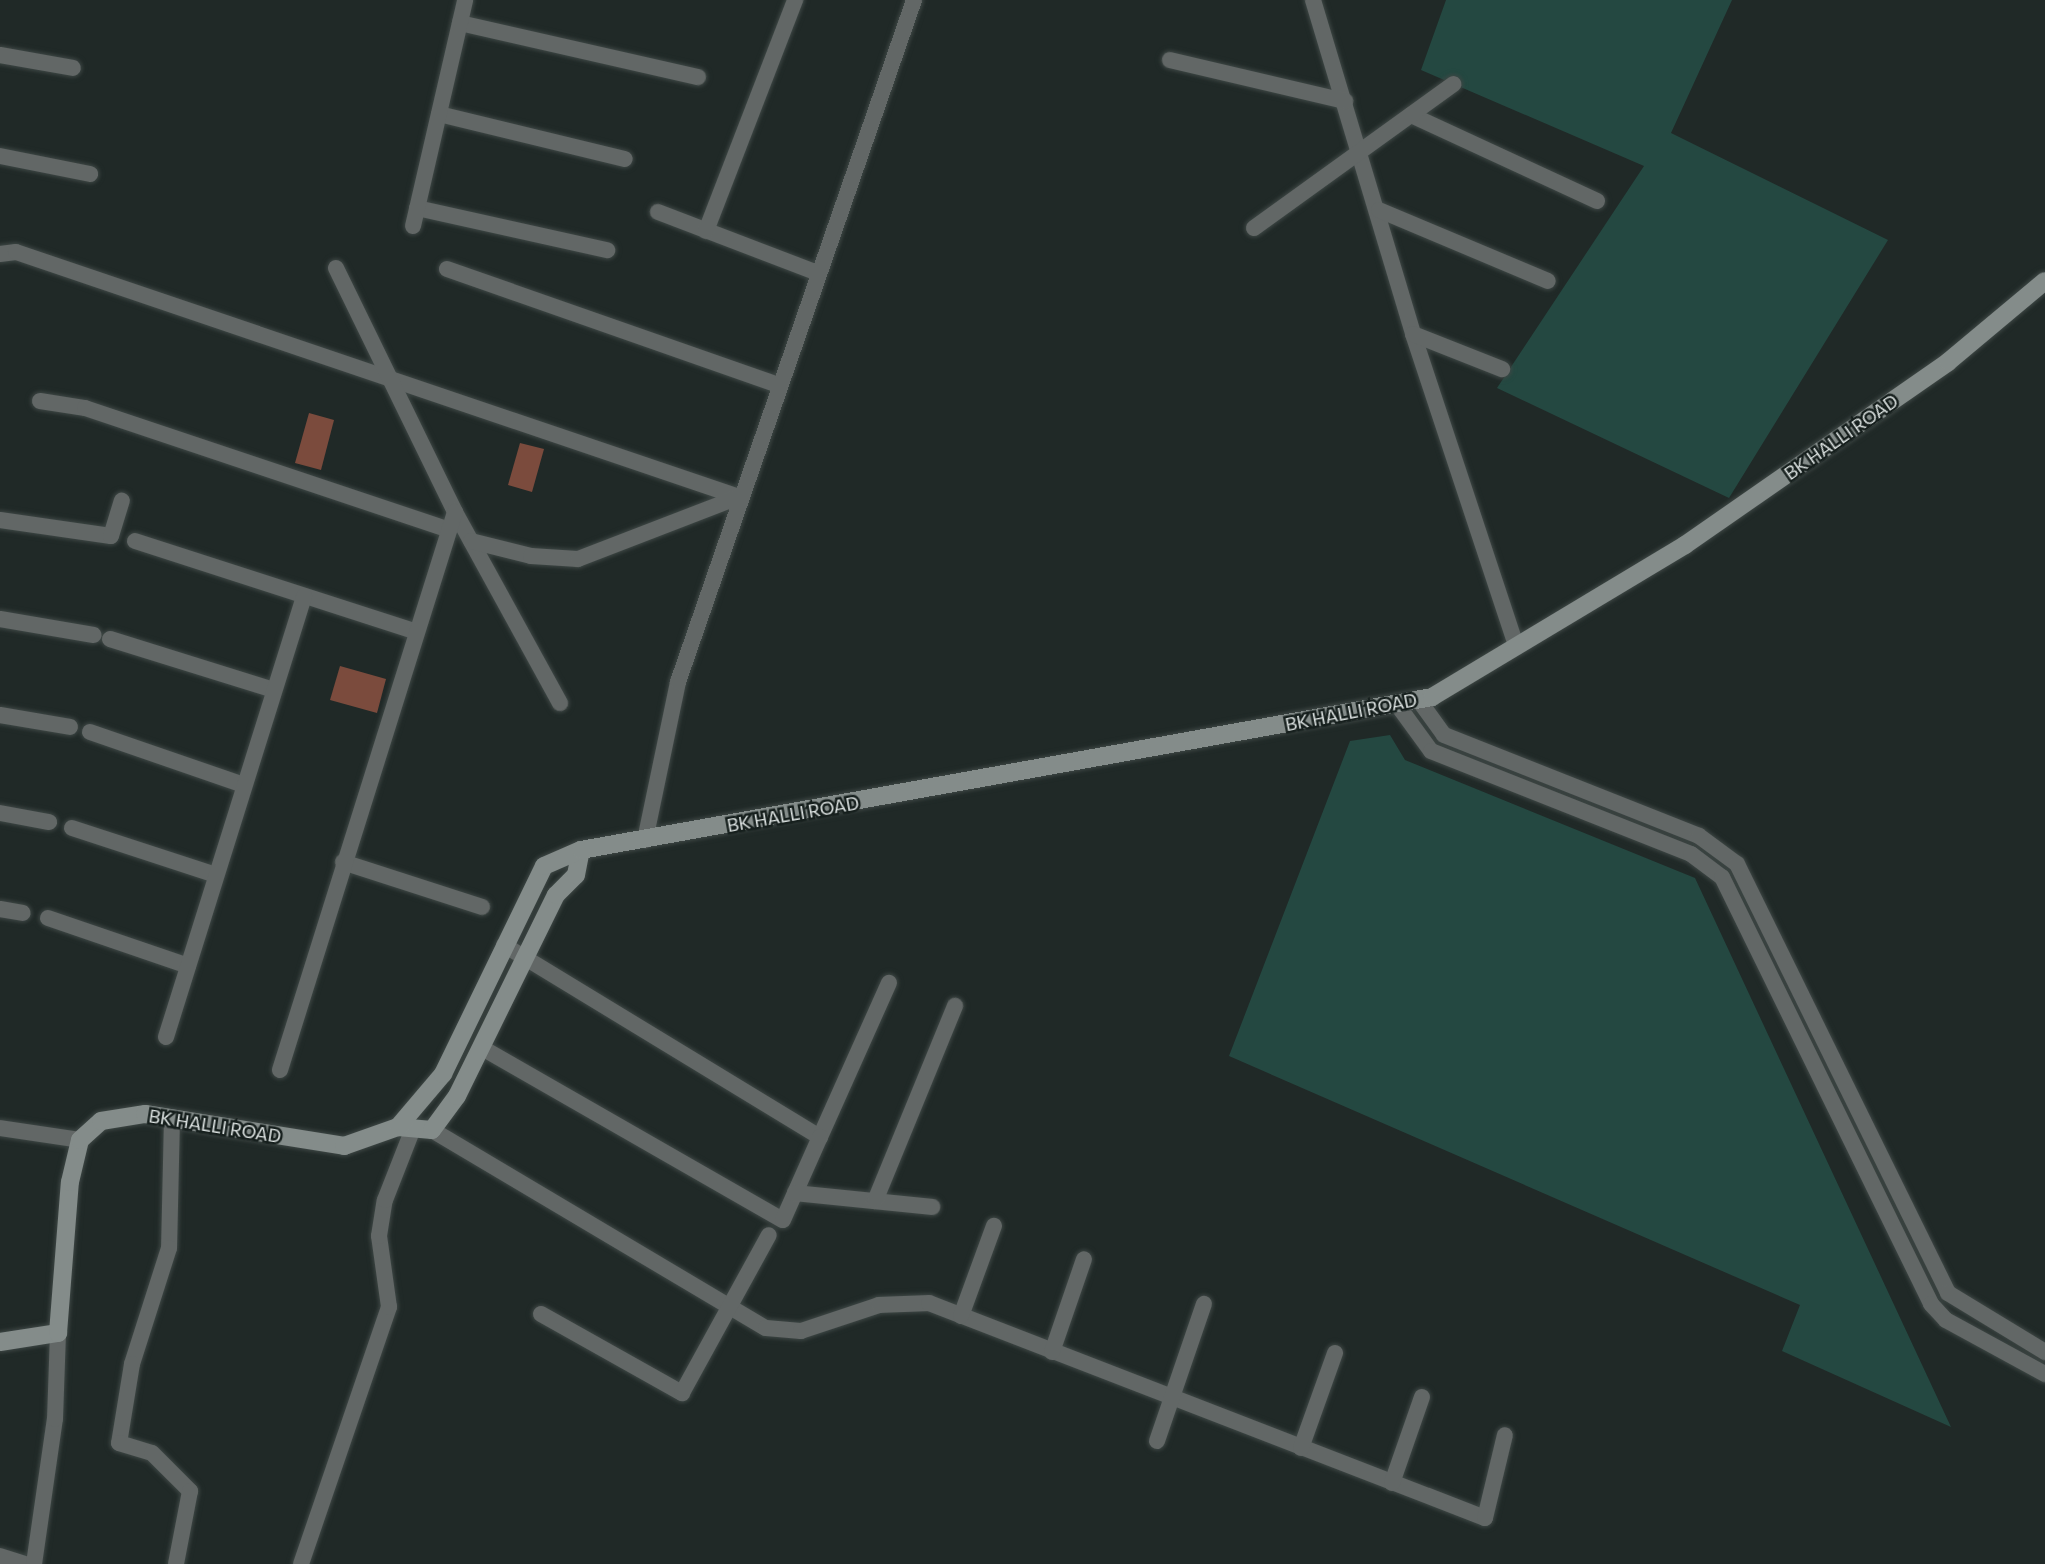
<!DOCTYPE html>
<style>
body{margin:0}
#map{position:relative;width:2045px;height:1564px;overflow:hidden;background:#202927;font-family:Commissioner,sans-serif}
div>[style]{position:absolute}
.green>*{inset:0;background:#244841}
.building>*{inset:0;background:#7b4b3d}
.roads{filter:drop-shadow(0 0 2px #3e4745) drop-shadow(0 0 2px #3e4745)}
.minor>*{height:16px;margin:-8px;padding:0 8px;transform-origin:8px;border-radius:8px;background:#626766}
.secondary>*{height:18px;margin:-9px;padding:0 9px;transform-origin:9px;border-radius:9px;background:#848c8a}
span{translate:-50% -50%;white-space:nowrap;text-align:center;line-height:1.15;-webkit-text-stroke:5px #161f1d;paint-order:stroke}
.street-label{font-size:18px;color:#dce2e1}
</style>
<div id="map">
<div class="green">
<div style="clip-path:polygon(1446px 0,1732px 0,1671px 133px,1888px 240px,1729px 498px,1497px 388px,1644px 166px,1421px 70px)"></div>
<div style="clip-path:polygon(1390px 735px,1405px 760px,1695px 878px,1951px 1427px,1782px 1351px,1800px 1305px,1229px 1056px,1350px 741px)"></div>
</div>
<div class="building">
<div style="clip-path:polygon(309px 413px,334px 420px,321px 470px,295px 463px)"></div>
<div style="clip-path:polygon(520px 443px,544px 449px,532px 492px,508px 485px)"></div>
<div style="clip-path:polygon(340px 666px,386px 679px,377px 713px,330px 700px)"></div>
</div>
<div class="roads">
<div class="minor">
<div style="left:1313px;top:0;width:349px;rotate:73.3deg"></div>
<div style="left:1413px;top:334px;width:329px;rotate:71.7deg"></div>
<div style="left:460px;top:23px;width:244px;rotate:12.8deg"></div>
<div style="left:0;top:55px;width:74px;rotate:10.1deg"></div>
<div style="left:1170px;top:60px;width:180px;rotate:13.2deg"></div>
<div style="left:439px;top:114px;width:191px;rotate:13.6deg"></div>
<div style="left:1411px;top:115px;width:205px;rotate:24.8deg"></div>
<div style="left:0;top:156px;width:92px;rotate:11.3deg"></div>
<div style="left:417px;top:208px;width:195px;rotate:12.5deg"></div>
<div style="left:1379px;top:210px;width:183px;rotate:22.8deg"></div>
<div style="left:658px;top:212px;width:171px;rotate:20.9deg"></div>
<div style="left:413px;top:226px;width:232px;rotate:-77deg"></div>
<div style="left:1254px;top:228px;width:246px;rotate:-35.8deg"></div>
<div style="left:706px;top:231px;width:248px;rotate:-68.9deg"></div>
<div style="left:0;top:254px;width:16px;rotate:-7deg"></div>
<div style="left:16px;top:252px;width:763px;rotate:18.72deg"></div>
<div style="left:336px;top:268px;width:271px;rotate:64deg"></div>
<div style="left:455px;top:512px;width:218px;rotate:61.2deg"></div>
<div style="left:447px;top:269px;width:352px;rotate:19.3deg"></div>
<div style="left:1413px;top:334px;width:96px;rotate:21.5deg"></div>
<div style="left:40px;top:401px;width:46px;rotate:8.8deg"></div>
<div style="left:85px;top:408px;width:384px;rotate:18.5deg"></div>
<div style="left:0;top:520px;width:112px;rotate:8.2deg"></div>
<div style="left:111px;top:536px;width:37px;rotate:-73deg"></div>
<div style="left:135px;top:541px;width:296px;rotate:17.9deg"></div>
<div style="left:471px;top:541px;width:62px;rotate:14deg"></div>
<div style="left:531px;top:556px;width:47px;rotate:3.7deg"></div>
<div style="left:578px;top:559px;width:173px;rotate:-21.1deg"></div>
<div style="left:0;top:619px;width:95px;rotate:9.7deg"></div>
<div style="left:110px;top:639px;width:172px;rotate:17.3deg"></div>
<div style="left:1418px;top:699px;width:44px;rotate:54.2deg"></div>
<div style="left:1444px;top:735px;width:274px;rotate:21.6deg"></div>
<div style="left:1699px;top:836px;width:47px;rotate:36.4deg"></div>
<div style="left:1737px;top:864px;width:478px;rotate:63.8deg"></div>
<div style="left:1948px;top:1293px;width:114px;rotate:31.3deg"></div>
<div style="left:1396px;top:703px;width:59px;rotate:53.9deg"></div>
<div style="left:1431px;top:751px;width:280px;rotate:21.6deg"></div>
<div style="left:1691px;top:854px;width:39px;rotate:37deg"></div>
<div style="left:1722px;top:877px;width:475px;rotate:63.9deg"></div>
<div style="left:1931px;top:1304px;width:22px;rotate:47deg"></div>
<div style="left:1946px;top:1320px;width:113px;rotate:28.6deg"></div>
<div style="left:0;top:715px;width:71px;rotate:9.7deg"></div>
<div style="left:90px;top:732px;width:163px;rotate:19deg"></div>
<div style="left:0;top:813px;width:50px;rotate:10.4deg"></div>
<div style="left:72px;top:828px;width:151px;rotate:18.1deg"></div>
<div style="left:645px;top:840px;width:161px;rotate:-78.2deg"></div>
<div style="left:678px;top:682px;width:722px;rotate:-70.91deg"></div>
<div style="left:343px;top:862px;width:146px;rotate:17.9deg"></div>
<div style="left:0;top:909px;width:23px;rotate:10deg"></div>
<div style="left:48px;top:918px;width:148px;rotate:18.9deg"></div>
<div style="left:504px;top:945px;width:370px;rotate:31.3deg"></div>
<div style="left:820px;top:1137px;width:169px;rotate:-65.9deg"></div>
<div style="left:166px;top:1037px;width:462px;rotate:-72.6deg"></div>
<div style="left:484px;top:1049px;width:344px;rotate:29.8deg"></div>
<div style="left:783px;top:1220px;width:91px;rotate:-66deg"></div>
<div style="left:280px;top:1070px;width:585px;rotate:-72.59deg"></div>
<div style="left:172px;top:1118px;width:130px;rotate:91.3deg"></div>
<div style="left:169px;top:1248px;width:122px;rotate:107.7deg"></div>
<div style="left:132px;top:1364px;width:80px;rotate:99.3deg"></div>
<div style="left:119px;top:1443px;width:34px;rotate:17deg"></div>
<div style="left:152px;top:1453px;width:54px;rotate:45deg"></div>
<div style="left:190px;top:1491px;width:74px;rotate:100.9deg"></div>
<div style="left:0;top:1128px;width:81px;rotate:8.5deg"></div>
<div style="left:432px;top:1130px;width:388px;rotate:30.7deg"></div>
<div style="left:766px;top:1328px;width:35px;rotate:5deg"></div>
<div style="left:801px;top:1331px;width:82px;rotate:-18.4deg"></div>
<div style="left:879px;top:1305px;width:50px;rotate:-2.3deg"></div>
<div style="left:929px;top:1303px;width:596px;rotate:21.14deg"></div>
<div style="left:1485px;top:1518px;width:85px;rotate:-76.5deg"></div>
<div style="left:795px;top:1193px;width:138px;rotate:5.8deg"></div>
<div style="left:875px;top:1201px;width:211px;rotate:-67.7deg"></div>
<div style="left:541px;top:1314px;width:162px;rotate:29.3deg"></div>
<div style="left:682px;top:1393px;width:180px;rotate:-61.2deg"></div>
<div style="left:961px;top:1316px;width:96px;rotate:-69.9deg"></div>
<div style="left:1052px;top:1352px;width:98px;rotate:-71deg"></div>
<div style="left:1157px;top:1441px;width:145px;rotate:-71.1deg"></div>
<div style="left:1301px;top:1448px;width:101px;rotate:-70.3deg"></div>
<div style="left:1392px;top:1483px;width:91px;rotate:-70.8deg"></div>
<div style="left:0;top:1556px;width:25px;rotate:18deg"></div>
<div style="left:34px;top:1564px;width:147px;rotate:-81.8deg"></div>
<div style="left:55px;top:1419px;width:86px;rotate:-88deg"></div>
<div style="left:301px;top:1564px;width:272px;rotate:-71.1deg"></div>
<div style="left:389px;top:1307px;width:72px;rotate:-98deg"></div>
<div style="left:379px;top:1236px;width:36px;rotate:-81deg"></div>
<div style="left:385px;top:1200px;width:74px;rotate:-68.6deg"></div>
</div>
<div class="secondary">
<div style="left:398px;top:1127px;width:34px;rotate:5deg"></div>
<div style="left:432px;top:1130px;width:42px;rotate:-53.7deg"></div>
<div style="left:457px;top:1096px;width:224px;rotate:-63.8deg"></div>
<div style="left:556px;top:895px;width:28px;rotate:-45deg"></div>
<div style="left:576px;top:875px;width:25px;rotate:-79deg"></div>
<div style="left:0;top:1342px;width:59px;rotate:-8.8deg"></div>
<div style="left:58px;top:1333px;width:151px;rotate:-85.5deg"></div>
<div style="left:70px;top:1182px;width:43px;rotate:-76.6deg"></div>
<div style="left:80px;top:1140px;width:28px;rotate:-42deg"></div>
<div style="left:101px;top:1121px;width:45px;rotate:-9deg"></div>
<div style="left:145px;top:1114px;width:202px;rotate:9.1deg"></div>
<div style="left:344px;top:1146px;width:57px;rotate:-19.4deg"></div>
<div style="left:398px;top:1127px;width:70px;rotate:-49.7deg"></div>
<div style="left:443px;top:1074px;width:231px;rotate:-64.1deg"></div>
<div style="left:544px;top:866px;width:40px;rotate:-23.4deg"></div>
<div style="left:581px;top:850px;width:865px;rotate:-10.19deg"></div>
<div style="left:1432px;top:697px;width:295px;rotate:-31deg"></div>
<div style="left:1685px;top:545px;width:320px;rotate:-34.8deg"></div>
<div style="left:1948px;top:362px;width:126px;rotate:-39.9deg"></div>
</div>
</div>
<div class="street-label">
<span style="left:1841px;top:437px;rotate:-35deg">BK HALLI ROAD</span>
<span style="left:1351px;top:712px;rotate:-11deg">BK HALLI ROAD</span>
<span style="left:793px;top:814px;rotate:-10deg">BK HALLI ROAD</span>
<span style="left:215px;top:1126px;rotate:9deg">BK HALLI ROAD</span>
</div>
</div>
